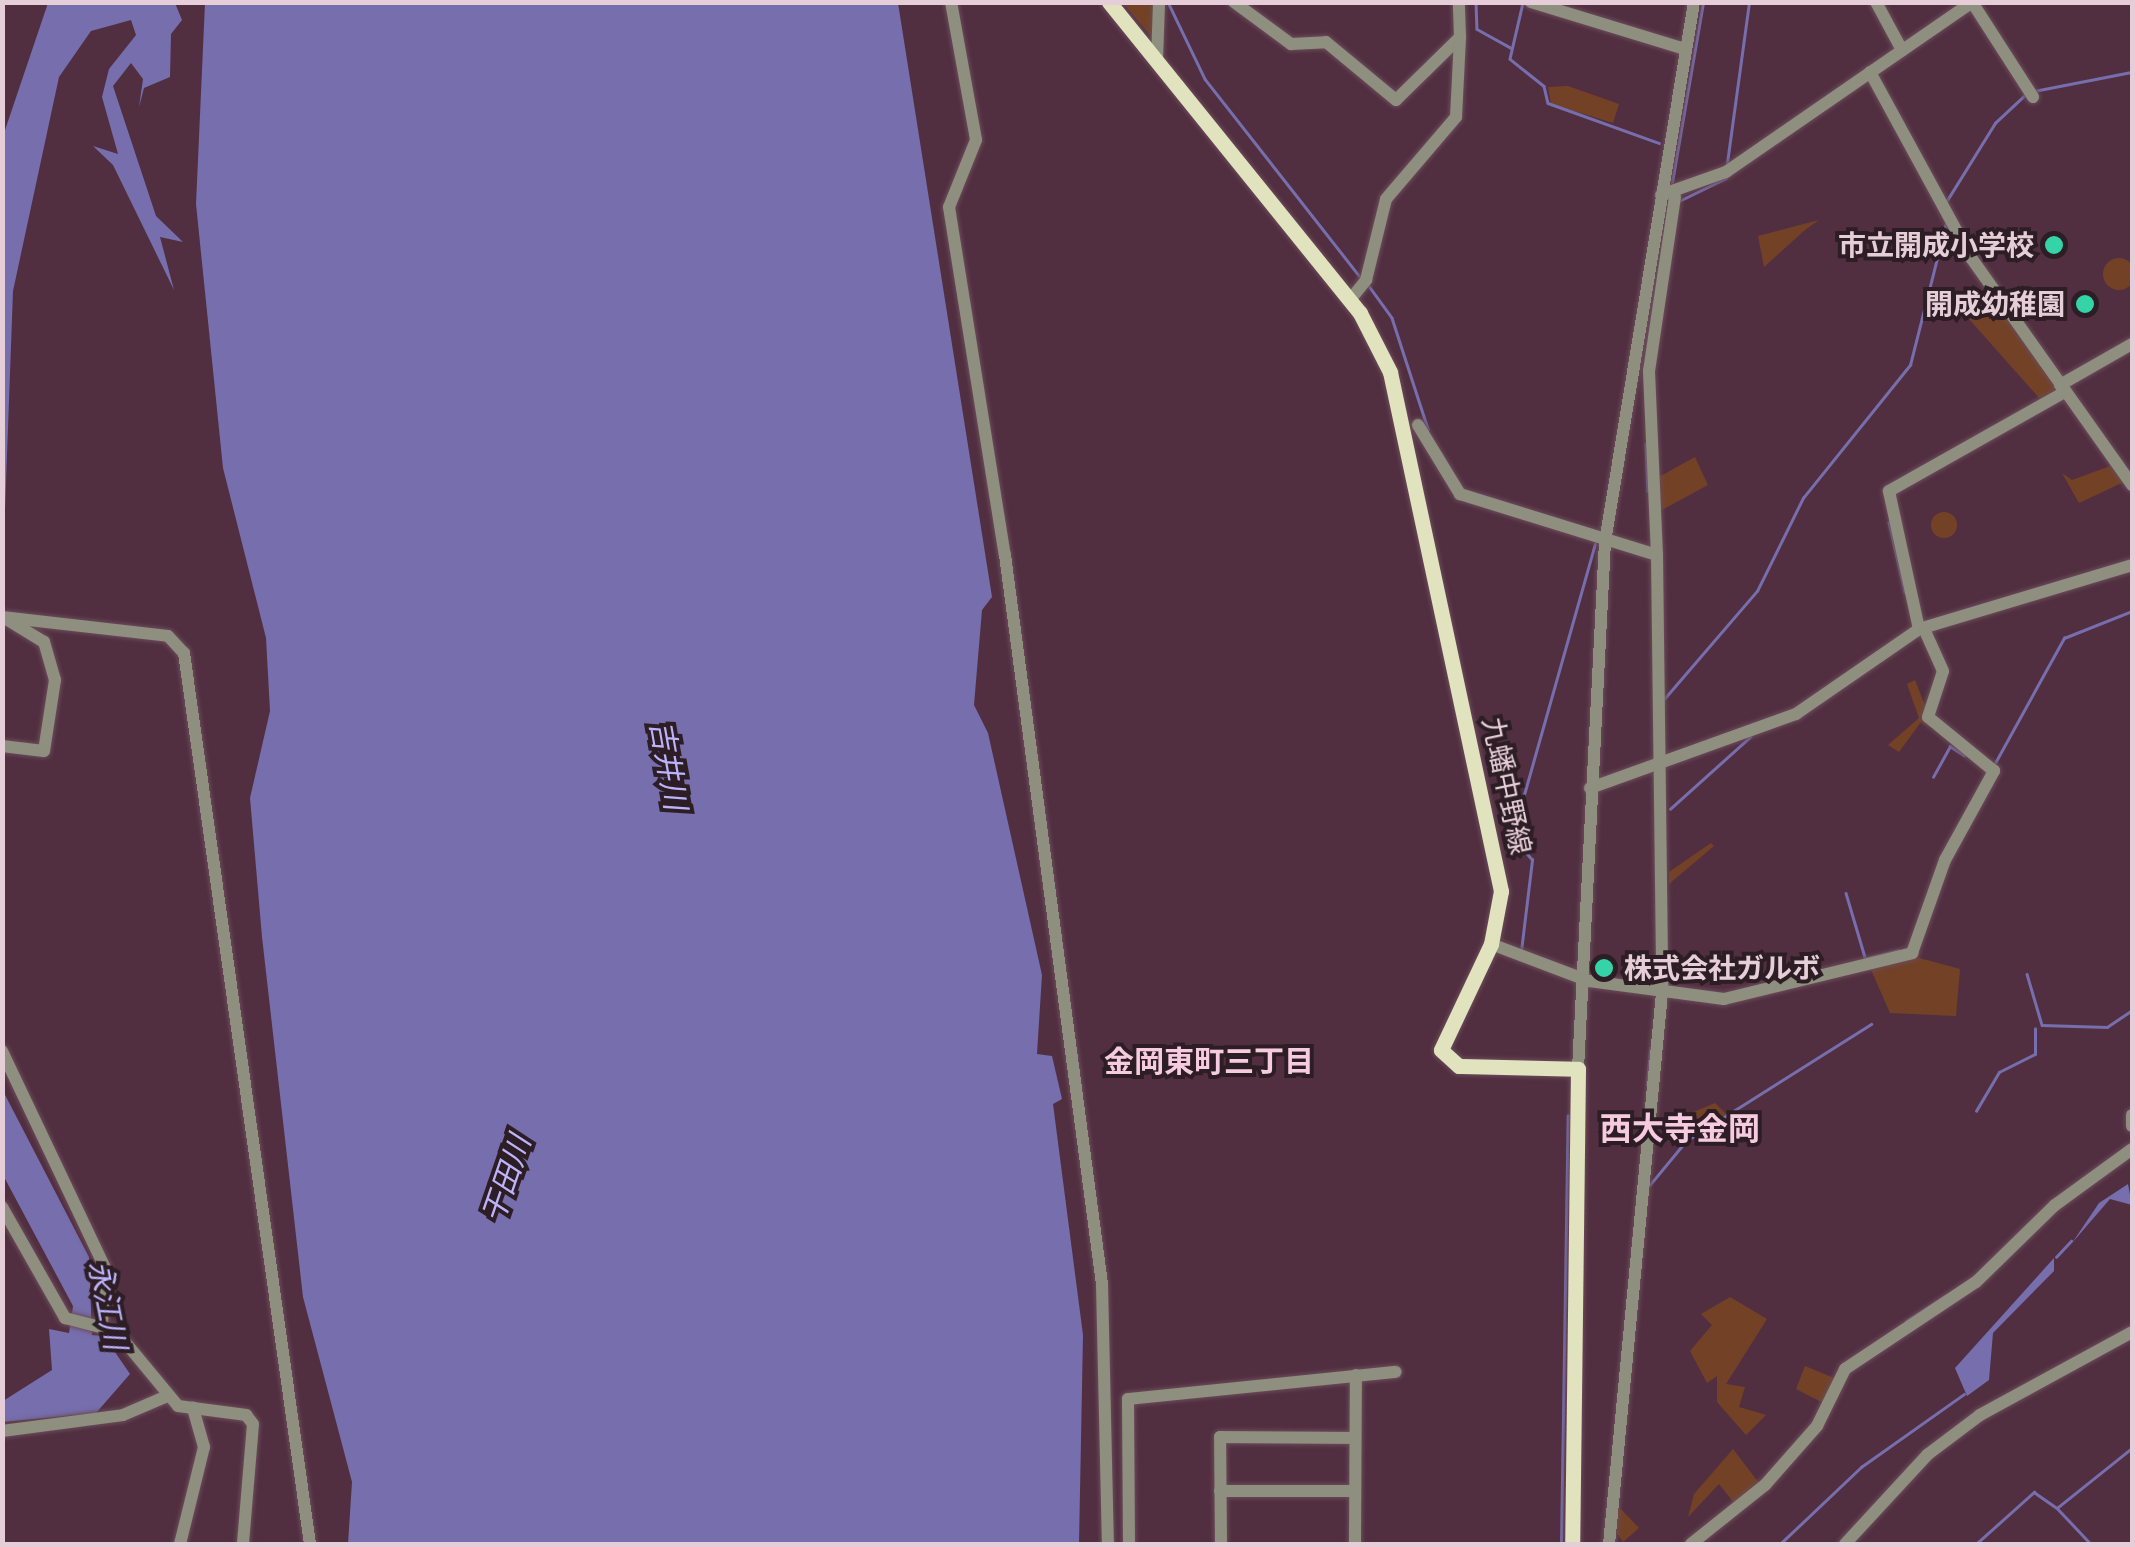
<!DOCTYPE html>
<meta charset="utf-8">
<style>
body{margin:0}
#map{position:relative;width:2135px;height:1547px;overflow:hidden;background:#512f40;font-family:"Archivo Narrow","Noto Sans JP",sans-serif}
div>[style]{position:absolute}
.green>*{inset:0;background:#734226}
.round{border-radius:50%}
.water>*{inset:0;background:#766ead}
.stream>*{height:2.5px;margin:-1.25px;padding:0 1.25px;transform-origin:1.25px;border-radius:1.25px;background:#766ead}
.roads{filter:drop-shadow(0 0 2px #6c4c5b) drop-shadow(0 0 2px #6c4c5b)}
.minor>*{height:12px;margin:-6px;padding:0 6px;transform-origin:6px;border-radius:6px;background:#8e8f7e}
.major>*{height:15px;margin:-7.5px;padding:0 7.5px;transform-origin:7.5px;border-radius:7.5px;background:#e1e2be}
.dots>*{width:28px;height:28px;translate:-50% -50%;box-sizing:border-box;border:5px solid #2d1d24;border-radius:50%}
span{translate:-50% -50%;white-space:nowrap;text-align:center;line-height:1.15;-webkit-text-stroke:8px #2d1d24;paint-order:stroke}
.poi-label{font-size:28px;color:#e5ced8;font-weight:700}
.right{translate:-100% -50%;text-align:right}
.left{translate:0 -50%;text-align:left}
.street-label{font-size:28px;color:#e5ced8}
.water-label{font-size:30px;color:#bcb3fb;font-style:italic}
.neighbourhood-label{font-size:30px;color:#f7cbdf;font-weight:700}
.quarter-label{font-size:32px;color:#f7cbdf;font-weight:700}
.frame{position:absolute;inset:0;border:5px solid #e5ced8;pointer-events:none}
</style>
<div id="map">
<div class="green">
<div style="clip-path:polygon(1123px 3px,1156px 3px,1156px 42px)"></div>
<div style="clip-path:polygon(1568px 86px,1619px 104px,1613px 123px,1551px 104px,1548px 87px)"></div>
<div style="clip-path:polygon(1819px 220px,1805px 230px,1764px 267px,1758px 236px)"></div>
<div class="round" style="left:2103px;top:258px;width:32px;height:32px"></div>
<div style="clip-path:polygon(1990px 290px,2058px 388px,2040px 399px,1961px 310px)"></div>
<div style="clip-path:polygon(1695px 457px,1708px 485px,1660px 511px,1657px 478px)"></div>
<div style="clip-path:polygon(2113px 465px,2126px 481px,2079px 503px,2062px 473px,2072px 480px)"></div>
<div class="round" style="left:1931px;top:512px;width:26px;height:26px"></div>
<div style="clip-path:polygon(1915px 680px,1934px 729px,1921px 722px,1899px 752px,1888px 745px,1919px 718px,1907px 684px)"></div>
<div style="clip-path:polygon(1711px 843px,1714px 846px,1669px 884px,1669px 872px)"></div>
<div style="clip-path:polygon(1912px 956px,1960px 969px,1956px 1016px,1890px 1013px,1868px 963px)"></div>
<div style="clip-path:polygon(1715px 1103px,1728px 1116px,1703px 1128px,1694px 1112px)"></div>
<div style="clip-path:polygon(1730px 1297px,1767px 1319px,1726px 1384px,1745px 1387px,1739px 1407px,1766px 1415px,1746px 1435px,1717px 1402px,1717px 1376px,1707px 1383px,1690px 1351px,1712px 1325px,1701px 1314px)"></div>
<div style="clip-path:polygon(1805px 1366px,1834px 1378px,1823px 1403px,1796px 1389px)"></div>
<div style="clip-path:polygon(1733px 1449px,1759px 1483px,1734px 1503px,1719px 1484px,1688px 1517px,1694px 1494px)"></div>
<div style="clip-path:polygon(1618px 1506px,1639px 1528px,1623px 1542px,1614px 1529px)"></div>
</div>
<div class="water">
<div style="clip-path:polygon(48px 3px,175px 3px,182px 20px,171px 34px,170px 77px,144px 88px,139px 107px,143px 79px,131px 63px,113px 86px,156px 216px,183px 242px,160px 237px,174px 290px,113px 165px,93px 146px,118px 154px,102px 97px,109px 69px,136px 35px,131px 20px,91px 31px,59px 77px,13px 291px,3px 565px,3px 136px)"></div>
<div style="clip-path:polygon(205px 3px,898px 3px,992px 597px,982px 610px,974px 705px,988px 733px,1042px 975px,1037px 1054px,1052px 1056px,1062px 1099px,1053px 1104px,1083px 1335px,1079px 1544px,348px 1544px,352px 1482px,303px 1297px,262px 937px,250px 798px,270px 711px,266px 638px,223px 468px,196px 204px)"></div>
<div style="clip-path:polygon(2px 1089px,89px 1257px,92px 1335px,104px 1336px,130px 1374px,96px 1413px,3px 1422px,3px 1401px,52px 1370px,49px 1329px,69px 1333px,73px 1306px,3px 1175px)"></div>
<div style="clip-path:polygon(2128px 1184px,2132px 1205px,2110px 1199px,2072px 1243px,2099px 1203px)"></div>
<div style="clip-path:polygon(2054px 1258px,2054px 1271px,1993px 1333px,1989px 1380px,1967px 1396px,1955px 1368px)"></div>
</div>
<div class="stream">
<div style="left:1168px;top:2px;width:85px;rotate:64.3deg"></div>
<div style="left:1205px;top:79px;width:251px;rotate:51.9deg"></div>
<div style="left:1476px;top:2px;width:27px;rotate:88deg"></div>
<div style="left:1477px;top:29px;width:38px;rotate:29deg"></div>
<div style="left:1523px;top:3px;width:57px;rotate:103.1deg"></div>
<div style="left:1510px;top:59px;width:43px;rotate:38.5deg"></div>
<div style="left:1544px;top:86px;width:17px;rotate:77deg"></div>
<div style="left:1548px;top:103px;width:118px;rotate:19.8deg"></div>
<div style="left:2034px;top:91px;width:100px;rotate:-11deg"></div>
<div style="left:1727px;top:163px;width:162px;rotate:-82.2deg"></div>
<div style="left:1671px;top:188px;width:189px;rotate:-80.2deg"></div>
<div style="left:1679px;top:201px;width:52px;rotate:-26.1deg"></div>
<div style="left:1946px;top:202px;width:93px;rotate:-58.2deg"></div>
<div style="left:1995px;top:123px;width:42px;rotate:-43.1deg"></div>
<div style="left:1369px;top:286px;width:39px;rotate:54deg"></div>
<div style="left:1392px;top:318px;width:117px;rotate:72deg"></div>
<div style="left:1646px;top:444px;width:47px;rotate:87.6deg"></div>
<div style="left:1889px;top:522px;width:72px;rotate:77.1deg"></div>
<div style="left:1664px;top:699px;width:143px;rotate:-49.3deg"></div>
<div style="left:1757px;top:591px;width:104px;rotate:-63.7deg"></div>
<div style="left:1803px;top:498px;width:171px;rotate:-51.2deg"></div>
<div style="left:1910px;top:365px;width:146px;rotate:-75.8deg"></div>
<div style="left:1995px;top:763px;width:143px;rotate:-61.1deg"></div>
<div style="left:2064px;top:638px;width:73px;rotate:-21.7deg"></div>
<div style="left:1933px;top:777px;width:35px;rotate:-61deg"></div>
<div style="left:1950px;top:746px;width:17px;rotate:33deg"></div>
<div style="left:1670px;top:809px;width:108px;rotate:-42deg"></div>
<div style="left:1846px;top:893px;width:67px;rotate:73.5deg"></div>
<div style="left:1521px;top:951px;width:92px;rotate:-83.1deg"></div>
<div style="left:1532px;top:860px;width:30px;rotate:-131deg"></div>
<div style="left:1512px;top:837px;width:305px;rotate:-74.2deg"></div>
<div style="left:1867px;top:958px;width:32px;rotate:-14deg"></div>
<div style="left:2027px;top:974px;width:53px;rotate:73.6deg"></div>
<div style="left:2042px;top:1025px;width:65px;rotate:1.8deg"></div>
<div style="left:2107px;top:1027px;width:30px;rotate:-34deg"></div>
<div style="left:1647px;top:1085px;width:37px;rotate:-85deg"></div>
<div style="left:1976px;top:1111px;width:45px;rotate:-59.5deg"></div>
<div style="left:1999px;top:1072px;width:40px;rotate:-26.6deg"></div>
<div style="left:2035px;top:1054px;width:25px;rotate:-90deg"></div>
<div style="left:1648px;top:1187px;width:60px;rotate:-50.4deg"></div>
<div style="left:1686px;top:1141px;width:219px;rotate:-32.3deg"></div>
<div style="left:2056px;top:1257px;width:22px;rotate:-47deg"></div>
<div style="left:1906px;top:1321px;width:46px;rotate:-32.7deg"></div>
<div style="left:2058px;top:1509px;width:48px;rotate:46.7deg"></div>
<div style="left:1561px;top:1544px;width:428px;rotate:-89.1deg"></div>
<div style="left:1780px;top:1544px;width:112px;rotate:-43.5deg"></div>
<div style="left:1861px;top:1467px;width:126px;rotate:-35.3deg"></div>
<div style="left:1976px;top:1544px;width:78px;rotate:-41.9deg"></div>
<div style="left:2034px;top:1492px;width:28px;rotate:35deg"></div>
<div style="left:2057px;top:1508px;width:96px;rotate:-38.7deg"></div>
</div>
<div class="roads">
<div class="minor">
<div style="left:951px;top:2px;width:140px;rotate:79.7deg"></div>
<div style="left:976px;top:140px;width:72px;rotate:111.9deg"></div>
<div style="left:949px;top:207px;width:352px;rotate:80.9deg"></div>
<div style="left:1005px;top:555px;width:735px;rotate:82.42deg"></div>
<div style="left:1102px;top:1284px;width:260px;rotate:88.7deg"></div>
<div style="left:1234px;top:2px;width:71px;rotate:36.4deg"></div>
<div style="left:1291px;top:44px;width:35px;rotate:-3deg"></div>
<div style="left:1326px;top:42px;width:91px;rotate:39.6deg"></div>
<div style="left:1396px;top:100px;width:90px;rotate:-44.5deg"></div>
<div style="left:1460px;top:37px;width:35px;rotate:-92deg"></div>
<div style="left:1531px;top:2px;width:161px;rotate:17deg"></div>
<div style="left:1876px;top:2px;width:55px;rotate:61.6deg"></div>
<div style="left:1972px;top:2px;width:113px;rotate:57.3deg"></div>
<div style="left:1157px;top:60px;width:58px;rotate:-88deg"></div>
<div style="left:1870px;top:72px;width:213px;rotate:61.4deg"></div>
<div style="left:1972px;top:259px;width:277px;rotate:54.7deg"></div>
<div style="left:1661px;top:195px;width:69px;rotate:-19.5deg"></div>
<div style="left:1726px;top:172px;width:299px;rotate:-34.6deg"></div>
<div style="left:1350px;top:300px;width:26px;rotate:-51deg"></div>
<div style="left:1366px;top:280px;width:83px;rotate:-76.1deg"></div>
<div style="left:1386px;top:199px;width:108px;rotate:-49.5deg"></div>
<div style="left:1456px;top:117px;width:80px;rotate:-87.1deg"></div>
<div style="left:2060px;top:385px;width:83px;rotate:-29.7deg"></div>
<div style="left:1418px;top:425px;width:81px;rotate:58.7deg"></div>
<div style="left:1460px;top:494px;width:206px;rotate:17.2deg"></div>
<div style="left:1657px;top:555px;width:438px;rotate:89.3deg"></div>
<div style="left:1662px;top:993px;width:554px;rotate:95.49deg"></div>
<div style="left:1657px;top:555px;width:184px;rotate:-92.5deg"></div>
<div style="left:1649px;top:371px;width:176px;rotate:-81.5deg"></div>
<div style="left:2px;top:617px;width:167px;rotate:6.5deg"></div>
<div style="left:168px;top:636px;width:23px;rotate:47deg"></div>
<div style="left:184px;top:653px;width:900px;rotate:81.95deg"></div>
<div style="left:1919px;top:629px;width:141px;rotate:-102.3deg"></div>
<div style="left:1889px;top:491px;width:202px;rotate:-29.4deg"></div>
<div style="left:2px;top:746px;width:42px;rotate:6.8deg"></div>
<div style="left:44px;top:751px;width:72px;rotate:-81.2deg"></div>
<div style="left:55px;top:680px;width:40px;rotate:-106deg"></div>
<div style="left:44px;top:642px;width:44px;rotate:-148.8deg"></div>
<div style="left:1590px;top:788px;width:219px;rotate:-19.8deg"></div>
<div style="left:1796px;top:714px;width:150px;rotate:-34.6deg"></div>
<div style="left:1919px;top:629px;width:222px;rotate:-16.7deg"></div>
<div style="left:1491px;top:944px;width:105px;rotate:20.7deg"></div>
<div style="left:1589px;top:981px;width:136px;rotate:7.6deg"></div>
<div style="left:1724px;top:999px;width:194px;rotate:-13.7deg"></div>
<div style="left:1912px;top:953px;width:99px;rotate:-70.5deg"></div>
<div style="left:1945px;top:860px;width:102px;rotate:-61.2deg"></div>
<div style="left:1994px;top:771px;width:85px;rotate:-140.7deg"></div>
<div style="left:1928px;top:717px;width:48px;rotate:-71.9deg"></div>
<div style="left:1943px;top:671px;width:44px;rotate:-114.2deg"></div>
<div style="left:2px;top:1051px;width:240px;rotate:64.6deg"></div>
<div style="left:105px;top:1268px;width:56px;rotate:93.1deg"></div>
<div style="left:1578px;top:1069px;width:528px;rotate:-87.07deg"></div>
<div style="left:1605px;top:542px;width:547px;rotate:-80.64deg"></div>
<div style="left:2132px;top:1115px;width:11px;rotate:90deg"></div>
<div style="left:2px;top:1207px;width:128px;rotate:60.4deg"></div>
<div style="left:65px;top:1318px;width:53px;rotate:14.3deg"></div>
<div style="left:116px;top:1331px;width:97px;rotate:50.4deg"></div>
<div style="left:178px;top:1406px;width:69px;rotate:7.5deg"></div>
<div style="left:246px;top:1415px;width:11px;rotate:52deg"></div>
<div style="left:253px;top:1424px;width:120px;rotate:94.8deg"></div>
<div style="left:2px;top:1431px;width:122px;rotate:-7.5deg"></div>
<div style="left:123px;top:1415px;width:46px;rotate:-23.2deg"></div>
<div style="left:1220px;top:1491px;width:135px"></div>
<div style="left:180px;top:1544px;width:100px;rotate:-76.1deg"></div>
<div style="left:204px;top:1447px;width:41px;rotate:-105.8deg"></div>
<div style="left:1129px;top:1544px;width:145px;rotate:-90.4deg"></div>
<div style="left:1128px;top:1399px;width:269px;rotate:-5.8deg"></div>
<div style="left:1221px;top:1544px;width:107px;rotate:-90.5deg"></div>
<div style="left:1220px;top:1437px;width:135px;rotate:0.4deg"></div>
<div style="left:1355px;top:1544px;width:169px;rotate:-89.7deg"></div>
<div style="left:1691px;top:1544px;width:95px;rotate:-38.6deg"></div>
<div style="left:1765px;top:1485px;width:79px;rotate:-48.6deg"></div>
<div style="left:1817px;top:1426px;width:64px;rotate:-63.8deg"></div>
<div style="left:1845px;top:1369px;width:157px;rotate:-33.6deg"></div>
<div style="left:1976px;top:1282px;width:110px;rotate:-44.3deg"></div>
<div style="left:2055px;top:1205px;width:95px;rotate:-36deg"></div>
<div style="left:1845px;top:1544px;width:121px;rotate:-47.3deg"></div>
<div style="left:1927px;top:1455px;width:66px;rotate:-37deg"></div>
<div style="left:1980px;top:1415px;width:173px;rotate:-28.6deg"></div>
</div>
<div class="major">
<div style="left:1109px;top:2px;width:400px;rotate:51.1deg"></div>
<div style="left:1360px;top:313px;width:66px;rotate:63deg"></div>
<div style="left:1390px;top:372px;width:531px;rotate:77.93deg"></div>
<div style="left:1501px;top:891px;width:54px;rotate:100.7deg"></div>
<div style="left:1491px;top:944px;width:117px;rotate:115.3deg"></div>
<div style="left:1441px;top:1050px;width:24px;rotate:42deg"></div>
<div style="left:1459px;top:1066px;width:119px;rotate:1.4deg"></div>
<div style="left:1578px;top:1069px;width:475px;rotate:90.7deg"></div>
</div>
</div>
<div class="dots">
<div style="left:2054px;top:245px;background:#34d4a8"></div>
<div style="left:2085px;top:304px;background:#34d4a8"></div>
<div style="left:1604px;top:968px;background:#34d4a8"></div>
</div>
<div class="poi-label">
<span class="right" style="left:2034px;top:245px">市立開成小学校</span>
<span class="right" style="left:2065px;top:304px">開成幼稚園</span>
<span class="left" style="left:1624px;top:968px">株式会社ガルボ</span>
</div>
<div class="street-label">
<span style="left:1507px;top:786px;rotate:78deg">九蟠中野線</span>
</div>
<div class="water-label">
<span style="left:669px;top:765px;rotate:80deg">吉井川</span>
<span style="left:506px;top:1179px;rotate:-71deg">干田川</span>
<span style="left:108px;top:1305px;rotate:79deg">永江川</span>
</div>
<div class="neighbourhood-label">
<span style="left:1209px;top:1061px">金岡東町三丁目</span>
</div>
<div class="quarter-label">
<span style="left:1680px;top:1129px">西大寺金岡</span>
</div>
<div class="frame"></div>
</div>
